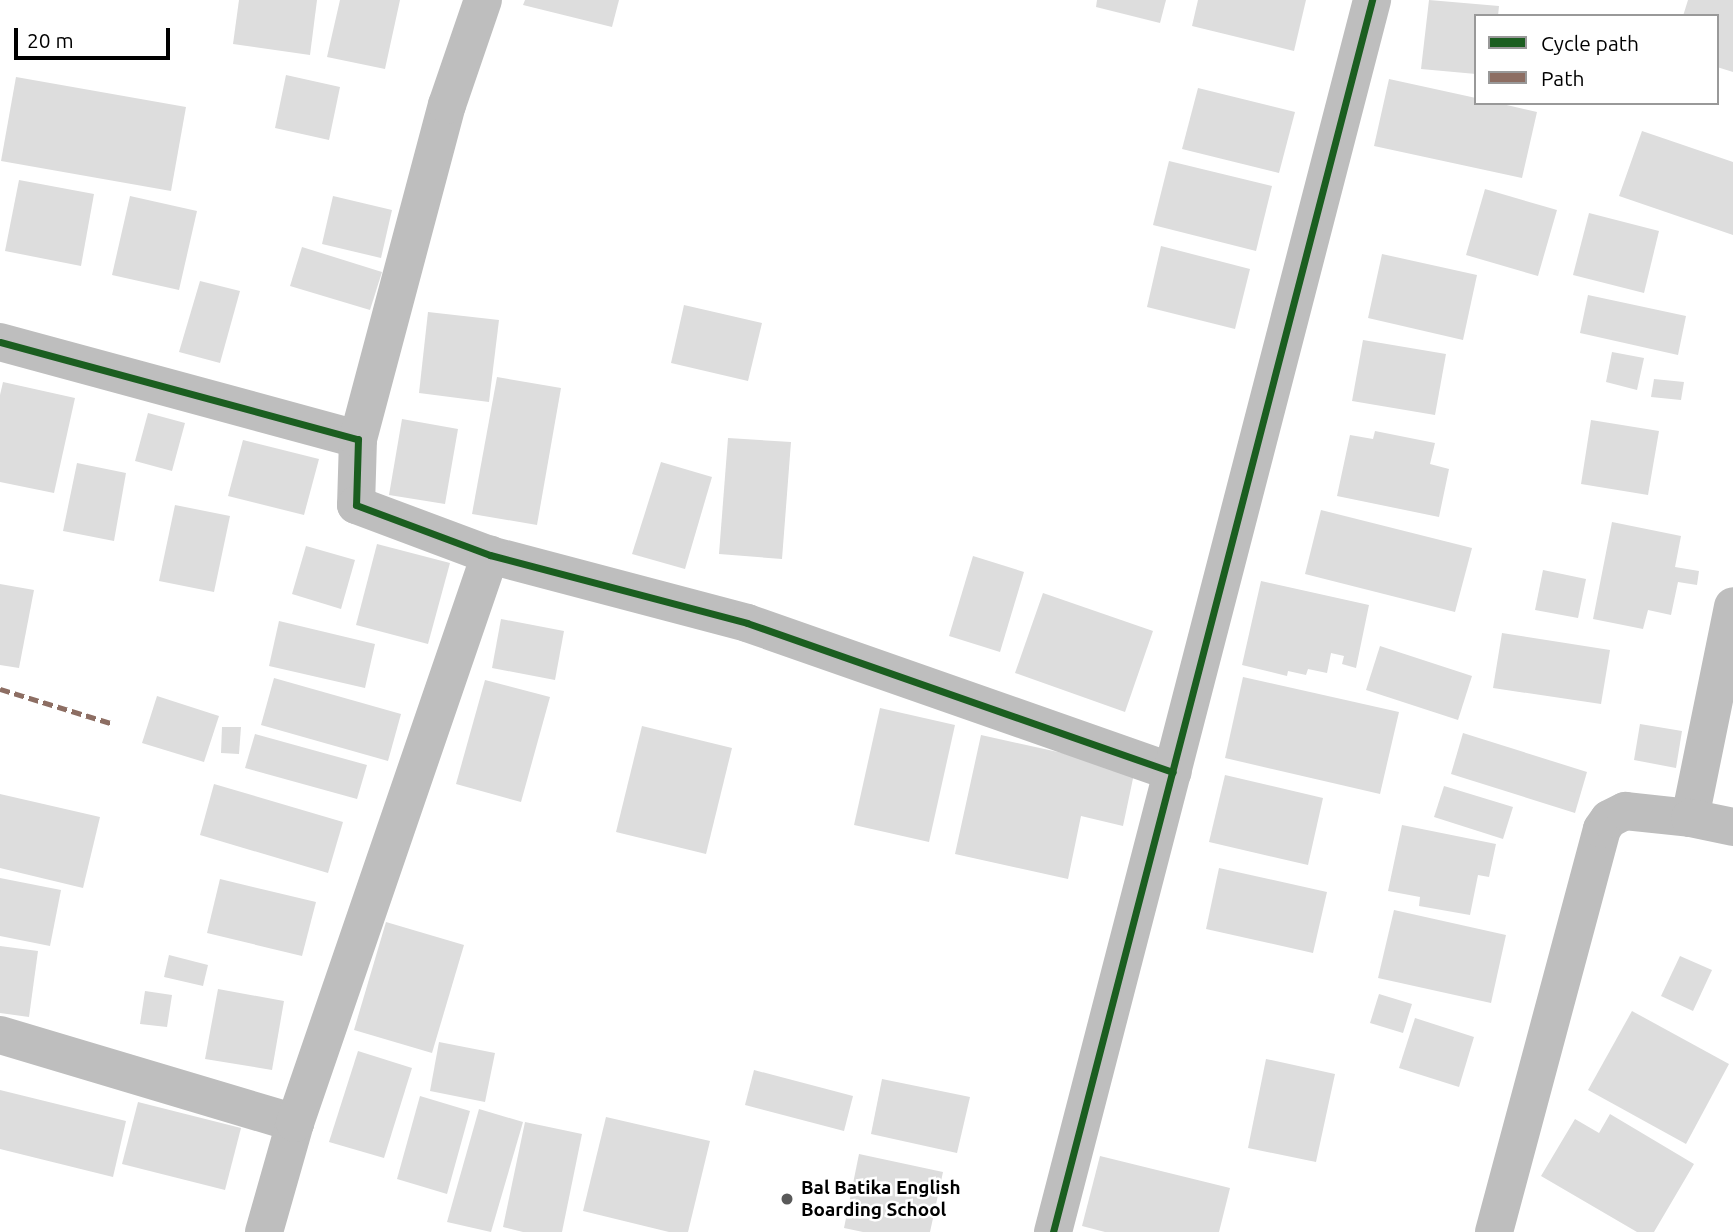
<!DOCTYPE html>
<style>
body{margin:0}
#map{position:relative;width:1733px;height:1232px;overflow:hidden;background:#fff;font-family:Ubuntu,sans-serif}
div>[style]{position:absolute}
.building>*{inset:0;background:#ddd}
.minor>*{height:38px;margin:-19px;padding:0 19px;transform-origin:19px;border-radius:19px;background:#bebebe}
.quiet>*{height:5px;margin-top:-2.5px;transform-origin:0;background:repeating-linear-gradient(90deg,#8d6e63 0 10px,transparent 0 15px)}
.cycleway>*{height:7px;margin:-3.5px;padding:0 3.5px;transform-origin:3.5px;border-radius:3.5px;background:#1b5e20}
.dots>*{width:19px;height:19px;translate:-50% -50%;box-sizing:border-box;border:4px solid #fff;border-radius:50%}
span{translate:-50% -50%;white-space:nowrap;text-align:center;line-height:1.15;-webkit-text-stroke:5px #fff;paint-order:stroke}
.poi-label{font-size:19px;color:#000;font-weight:700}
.left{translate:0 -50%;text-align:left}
.legend{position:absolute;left:1474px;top:14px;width:245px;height:91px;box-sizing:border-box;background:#fff;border:2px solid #999;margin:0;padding:9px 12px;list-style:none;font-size:21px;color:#000}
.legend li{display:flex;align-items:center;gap:14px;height:35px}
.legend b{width:35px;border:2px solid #999}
.scale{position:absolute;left:14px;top:28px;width:156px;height:32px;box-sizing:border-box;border:4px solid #000;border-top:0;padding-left:9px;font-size:21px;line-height:24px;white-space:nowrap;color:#000;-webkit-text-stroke:5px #fff;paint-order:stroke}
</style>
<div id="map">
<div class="building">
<div style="clip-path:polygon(239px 0,317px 0,310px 55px,233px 44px)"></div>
<div style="clip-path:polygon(340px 0,400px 0,385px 69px,327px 57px)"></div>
<div style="clip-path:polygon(525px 0,619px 0,612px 27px,523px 5px)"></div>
<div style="clip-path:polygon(1097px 0,1166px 0,1160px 23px,1096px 7px)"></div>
<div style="clip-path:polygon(1198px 0,1306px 0,1294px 51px,1192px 26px)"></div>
<div style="clip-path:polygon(1429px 0,1499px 6px,1498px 16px,1476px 16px,1476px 74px,1421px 69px)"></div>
<div style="clip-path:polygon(1688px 0,1733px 0,1733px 72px,1717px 67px,1717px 16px,1683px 16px)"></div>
<div style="clip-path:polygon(286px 75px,340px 87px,329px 140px,275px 128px)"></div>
<div style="clip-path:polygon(16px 77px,186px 107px,171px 191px,1px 161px)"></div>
<div style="clip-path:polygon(1389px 79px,1476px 98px,1476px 103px,1498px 103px,1537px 112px,1522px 178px,1374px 146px)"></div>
<div style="clip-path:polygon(1198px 88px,1295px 112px,1279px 173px,1182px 149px)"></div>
<div style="clip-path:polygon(1642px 131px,1733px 162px,1733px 235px,1619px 196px)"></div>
<div style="clip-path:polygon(1169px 161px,1272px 186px,1256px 251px,1153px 225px)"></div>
<div style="clip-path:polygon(19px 180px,94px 194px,81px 266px,5px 251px)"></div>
<div style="clip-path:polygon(1485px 189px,1557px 210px,1538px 276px,1466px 255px)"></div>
<div style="clip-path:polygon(130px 196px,197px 211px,179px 290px,112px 275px)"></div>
<div style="clip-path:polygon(333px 196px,392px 210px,381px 258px,322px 244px)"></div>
<div style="clip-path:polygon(1589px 213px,1659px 231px,1644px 293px,1573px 275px)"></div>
<div style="clip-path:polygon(1161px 246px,1250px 269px,1235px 329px,1147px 307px)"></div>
<div style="clip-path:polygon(302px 247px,382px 272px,370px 310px,290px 286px)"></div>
<div style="clip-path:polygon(1382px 254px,1477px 275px,1463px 340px,1368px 318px)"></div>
<div style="clip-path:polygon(200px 281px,240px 291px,220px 363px,179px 352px)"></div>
<div style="clip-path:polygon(1588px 295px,1686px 316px,1678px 355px,1580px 333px)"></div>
<div style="clip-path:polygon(684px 305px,762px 323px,748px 381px,671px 363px)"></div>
<div style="clip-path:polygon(428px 312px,499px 320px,489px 402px,419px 393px)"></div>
<div style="clip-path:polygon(1363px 340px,1446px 354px,1435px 415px,1352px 401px)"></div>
<div style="clip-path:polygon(1612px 352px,1644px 358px,1637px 390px,1606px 382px)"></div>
<div style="clip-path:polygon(497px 377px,561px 388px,537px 525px,472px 514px)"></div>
<div style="clip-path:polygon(1654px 379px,1684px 382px,1681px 400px,1651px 397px)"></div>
<div style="clip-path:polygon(3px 382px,75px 398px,54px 493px,0 482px,0 395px)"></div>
<div style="clip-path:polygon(148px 413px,185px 423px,172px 471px,135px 461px)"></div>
<div style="clip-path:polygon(402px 419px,458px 429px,445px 504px,389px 495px)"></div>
<div style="clip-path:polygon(1591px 420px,1659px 431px,1648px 495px,1581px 484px)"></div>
<div style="clip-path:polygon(1375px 431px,1435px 443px,1430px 464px,1449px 469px,1439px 517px,1337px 496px,1350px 435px,1373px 439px)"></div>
<div style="clip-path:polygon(728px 438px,791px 442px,782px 559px,719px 554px)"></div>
<div style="clip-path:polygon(243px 440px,319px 459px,304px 515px,228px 496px)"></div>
<div style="clip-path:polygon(661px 462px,712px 477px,685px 569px,632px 554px)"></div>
<div style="clip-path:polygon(77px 463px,126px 473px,114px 541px,63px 531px)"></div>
<div style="clip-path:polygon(175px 505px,230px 516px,214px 592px,159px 581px)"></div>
<div style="clip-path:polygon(1321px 510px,1472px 548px,1455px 612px,1305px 574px)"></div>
<div style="clip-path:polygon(1612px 522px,1681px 536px,1675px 567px,1699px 571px,1697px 585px,1678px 582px,1671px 615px,1648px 610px,1643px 629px,1593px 619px)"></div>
<div style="clip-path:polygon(377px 544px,450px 563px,428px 644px,356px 625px)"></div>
<div style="clip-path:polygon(306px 546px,355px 560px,341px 609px,292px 594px)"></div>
<div style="clip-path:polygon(973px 556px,1024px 572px,1000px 652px,949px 636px)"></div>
<div style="clip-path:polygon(1543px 570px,1586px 579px,1578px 618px,1535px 610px)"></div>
<div style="clip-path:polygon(1261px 581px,1369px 605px,1356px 668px,1342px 664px,1344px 656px,1331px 653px,1327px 673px,1308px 669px,1306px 675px,1288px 671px,1287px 676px,1242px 665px)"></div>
<div style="clip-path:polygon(0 584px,34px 590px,19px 668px,0 665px)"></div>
<div style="clip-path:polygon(1043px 593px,1153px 631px,1125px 712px,1015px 673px)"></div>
<div style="clip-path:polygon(501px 619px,564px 631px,555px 680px,492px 668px)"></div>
<div style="clip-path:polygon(279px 621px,375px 644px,365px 688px,269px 666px)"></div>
<div style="clip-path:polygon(1502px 633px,1610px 650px,1601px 704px,1493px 688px)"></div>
<div style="clip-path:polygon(1380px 646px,1472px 676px,1458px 720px,1366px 690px)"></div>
<div style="clip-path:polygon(1243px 677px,1399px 712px,1380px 794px,1225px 758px)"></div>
<div style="clip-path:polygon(274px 678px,401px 714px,388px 761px,261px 725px)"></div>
<div style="clip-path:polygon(485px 680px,550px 697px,521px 802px,456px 784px)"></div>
<div style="clip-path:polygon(157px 696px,219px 716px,204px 762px,142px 743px)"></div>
<div style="clip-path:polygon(880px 708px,955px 725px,929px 842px,854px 825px)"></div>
<div style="clip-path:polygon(1640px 724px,1682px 731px,1676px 768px,1634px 760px)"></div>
<div style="clip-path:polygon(642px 726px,732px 748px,706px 854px,616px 832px)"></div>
<div style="clip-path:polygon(222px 727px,241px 727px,239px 754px,221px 753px)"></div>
<div style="clip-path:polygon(1463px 733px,1587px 772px,1575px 813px,1451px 774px)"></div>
<div style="clip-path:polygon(255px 734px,367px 765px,357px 799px,245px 768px)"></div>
<div style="clip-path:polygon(981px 735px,1135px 769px,1123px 826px,1081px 816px,1068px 879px,955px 854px)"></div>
<div style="clip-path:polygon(1225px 775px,1323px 798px,1308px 865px,1209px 842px)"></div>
<div style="clip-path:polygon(214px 784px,343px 822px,328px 873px,200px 835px)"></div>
<div style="clip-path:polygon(1444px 786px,1513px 807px,1503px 839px,1434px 817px)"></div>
<div style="clip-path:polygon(0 794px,100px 817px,83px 888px,0 868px)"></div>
<div style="clip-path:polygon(1402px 825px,1496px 844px,1489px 877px,1478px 875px,1470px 915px,1419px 906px,1420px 897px,1388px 891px)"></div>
<div style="clip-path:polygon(1219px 868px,1327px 892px,1313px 953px,1206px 929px)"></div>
<div style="clip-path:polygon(0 878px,61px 890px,50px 946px,0 936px)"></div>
<div style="clip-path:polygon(220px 879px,316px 902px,302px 956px,207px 933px)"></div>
<div style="clip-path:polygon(1394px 910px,1506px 935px,1491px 1003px,1378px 978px)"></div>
<div style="clip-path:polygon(386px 922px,464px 945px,432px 1053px,354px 1030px)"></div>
<div style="clip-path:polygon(0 946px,38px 951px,29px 1017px,0 1013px)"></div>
<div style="clip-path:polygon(169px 955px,208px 965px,203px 986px,164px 977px)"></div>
<div style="clip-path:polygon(1680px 956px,1712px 970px,1693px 1011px,1661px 996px)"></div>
<div style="clip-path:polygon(218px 989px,284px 1001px,272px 1070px,205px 1059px)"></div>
<div style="clip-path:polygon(145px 991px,172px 995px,167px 1027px,140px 1024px)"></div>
<div style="clip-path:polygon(1379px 994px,1412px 1004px,1403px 1033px,1370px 1023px)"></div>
<div style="clip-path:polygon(1632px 1011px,1729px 1064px,1686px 1144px,1588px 1090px)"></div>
<div style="clip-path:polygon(1415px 1018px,1474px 1037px,1459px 1087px,1399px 1068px)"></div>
<div style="clip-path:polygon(439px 1042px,495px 1053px,485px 1102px,430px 1091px)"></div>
<div style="clip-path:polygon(358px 1051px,412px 1068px,384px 1158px,329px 1142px)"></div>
<div style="clip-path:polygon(1266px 1059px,1335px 1074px,1316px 1162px,1248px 1148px)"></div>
<div style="clip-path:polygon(754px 1070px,853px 1096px,844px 1131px,745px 1105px)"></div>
<div style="clip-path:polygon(882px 1079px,970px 1097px,957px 1153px,871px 1134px)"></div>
<div style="clip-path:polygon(0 1090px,126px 1121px,113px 1177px,0 1149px)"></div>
<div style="clip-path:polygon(420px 1096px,470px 1111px,447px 1194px,397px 1179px)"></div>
<div style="clip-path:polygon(138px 1102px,241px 1128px,225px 1190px,122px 1164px)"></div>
<div style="clip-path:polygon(479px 1109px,523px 1122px,491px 1232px,447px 1222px)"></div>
<div style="clip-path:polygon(1610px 1114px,1694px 1164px,1654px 1232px,1637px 1232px,1541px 1176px,1575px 1119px,1599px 1133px)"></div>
<div style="clip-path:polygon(606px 1117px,710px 1141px,688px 1232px,669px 1232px,583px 1211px)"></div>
<div style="clip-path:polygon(525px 1122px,582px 1134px,562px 1232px,523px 1232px,503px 1227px)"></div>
<div style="clip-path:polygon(859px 1154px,943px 1172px,930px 1232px,863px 1232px,844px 1228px)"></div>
<div style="clip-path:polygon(1100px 1156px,1230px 1188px,1219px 1232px,1105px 1232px,1082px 1226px)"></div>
</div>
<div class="minor">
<div style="left:0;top:342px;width:371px;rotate:15.2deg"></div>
<div style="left:358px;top:439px;width:66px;rotate:91.7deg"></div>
<div style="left:356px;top:505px;width:143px;rotate:20.5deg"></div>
<div style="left:490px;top:555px;width:266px;rotate:14.8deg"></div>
<div style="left:747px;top:623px;width:451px;rotate:19.3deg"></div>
<div style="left:358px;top:439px;width:346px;rotate:-75.1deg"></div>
<div style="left:447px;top:105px;width:111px;rotate:-71.1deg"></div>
<div style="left:1690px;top:818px;width:216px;rotate:-78.5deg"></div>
<div style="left:0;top:1035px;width:308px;rotate:16.6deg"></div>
<div style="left:264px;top:1232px;width:113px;rotate:-74.1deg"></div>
<div style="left:295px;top:1123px;width:601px;rotate:-71.05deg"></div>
<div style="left:1053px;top:1232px;width:1273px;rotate:-75.48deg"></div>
<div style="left:1494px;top:1232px;width:417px;rotate:-75deg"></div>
<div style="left:1602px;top:829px;width:12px;rotate:-55deg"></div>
<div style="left:1609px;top:819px;width:18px;rotate:-27deg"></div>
<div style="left:1625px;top:811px;width:65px;rotate:6.1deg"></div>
<div style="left:1690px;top:818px;width:44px;rotate:11.8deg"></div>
</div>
<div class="quiet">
<div style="left:0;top:689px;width:119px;rotate:17.1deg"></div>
</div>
<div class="cycleway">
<div style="left:0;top:342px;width:371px;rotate:15.2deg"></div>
<div style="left:358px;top:439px;width:66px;rotate:91.7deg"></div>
<div style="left:356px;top:505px;width:143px;rotate:20.5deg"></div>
<div style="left:490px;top:555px;width:266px;rotate:14.8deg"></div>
<div style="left:747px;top:623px;width:451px;rotate:19.3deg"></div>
<div style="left:1053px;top:1232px;width:1273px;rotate:-75.48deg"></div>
</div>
<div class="dots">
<div style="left:787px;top:1199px;background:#595959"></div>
</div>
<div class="poi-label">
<span class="left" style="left:801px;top:1199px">Bal Batika English<br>Boarding School</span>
</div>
<ul class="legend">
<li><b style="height:9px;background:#1b5e20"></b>Cycle path</li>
<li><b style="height:9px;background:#8d6e63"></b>Path</li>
</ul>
<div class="scale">20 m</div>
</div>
